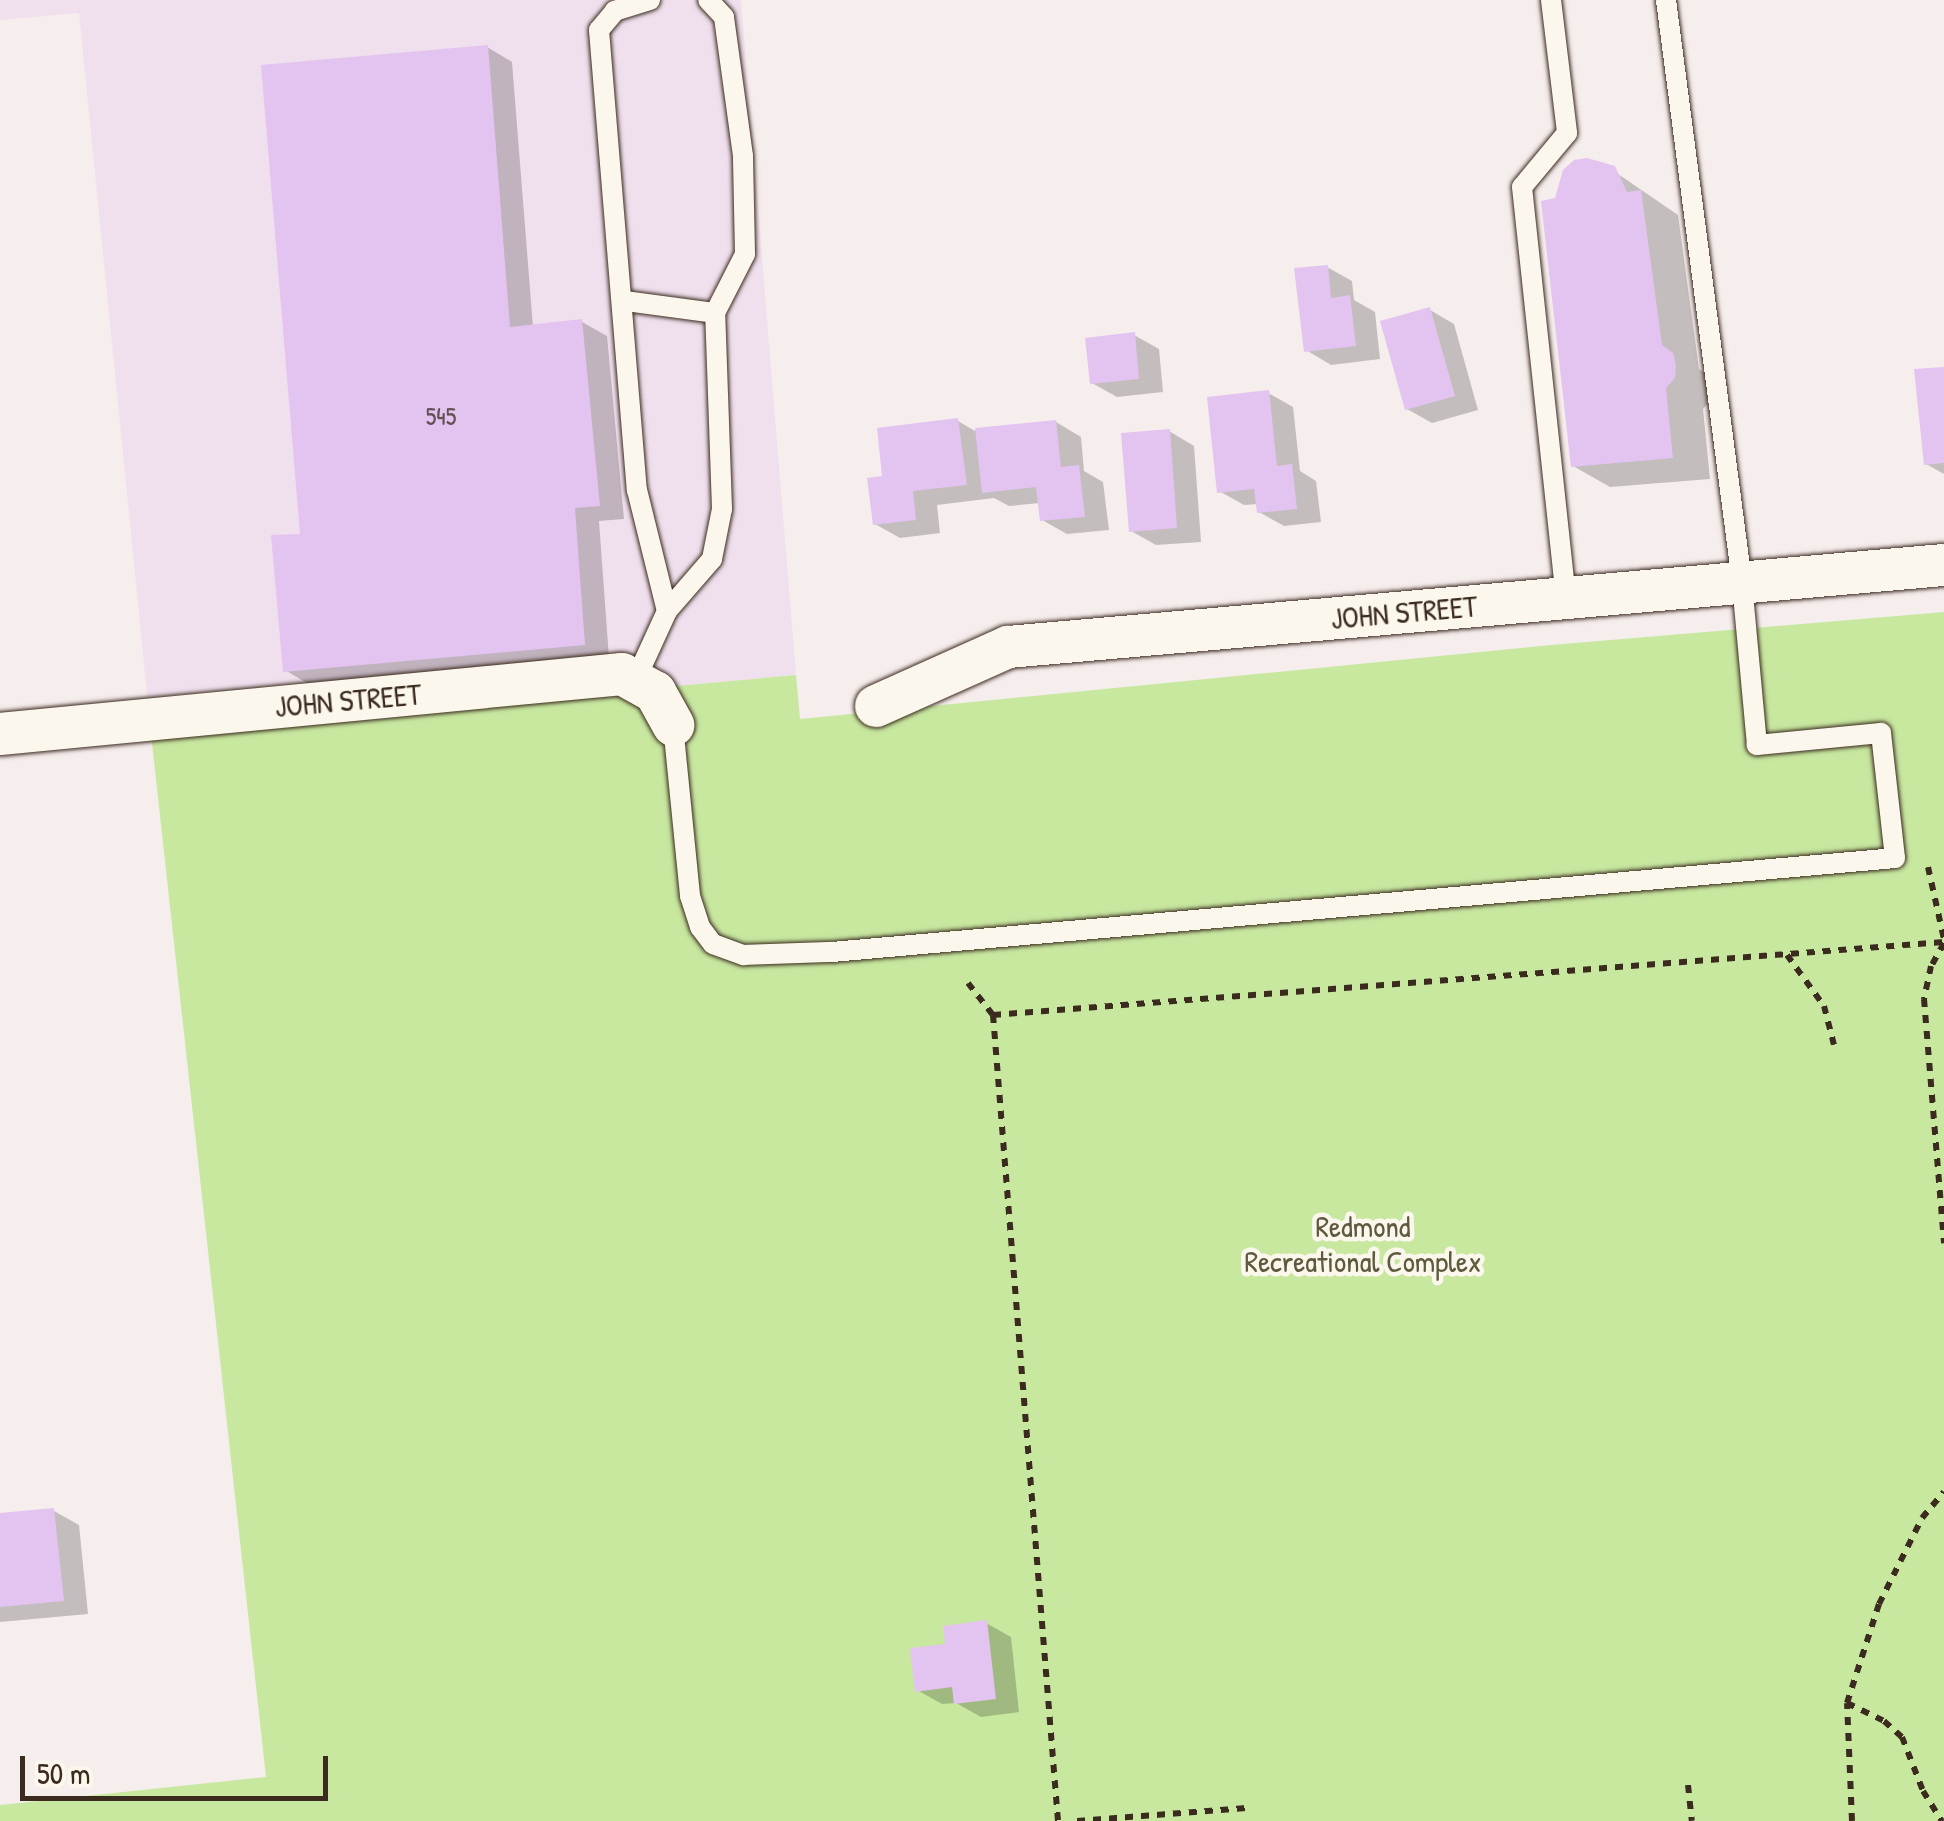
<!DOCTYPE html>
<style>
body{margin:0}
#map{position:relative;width:1944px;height:1821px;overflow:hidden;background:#f6eded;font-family:"Patrick Hand",sans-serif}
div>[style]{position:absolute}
.built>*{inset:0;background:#f0e0ee}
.green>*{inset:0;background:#c8e8a0}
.shadow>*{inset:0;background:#0003}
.building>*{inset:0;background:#e3c3f0}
.path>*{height:6px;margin-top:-3px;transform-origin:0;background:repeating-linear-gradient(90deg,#3b2a1e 0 8px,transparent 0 16px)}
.roads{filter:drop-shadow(0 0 2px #3b2a1e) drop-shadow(0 0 2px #3b2a1e)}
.lane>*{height:20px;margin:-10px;padding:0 10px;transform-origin:10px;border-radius:10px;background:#fbf7ec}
.street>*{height:42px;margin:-21px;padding:0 21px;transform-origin:21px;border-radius:21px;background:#fbf7ec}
span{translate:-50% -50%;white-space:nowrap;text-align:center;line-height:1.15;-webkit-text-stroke:9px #fbf7ec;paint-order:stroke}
.number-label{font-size:25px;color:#655052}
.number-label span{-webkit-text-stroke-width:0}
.street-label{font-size:30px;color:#3b2a1e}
.park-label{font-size:30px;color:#5e5a3e}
.scale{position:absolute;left:20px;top:1756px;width:308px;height:45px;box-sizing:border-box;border:5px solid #3b2a1e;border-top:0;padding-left:12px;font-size:30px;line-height:35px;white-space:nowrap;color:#3b2a1e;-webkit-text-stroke:8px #fbf7ec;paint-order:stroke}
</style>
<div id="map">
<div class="built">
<div style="clip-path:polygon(0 0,741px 0,796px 675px,151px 734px,79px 13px,0 20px)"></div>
</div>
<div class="green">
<div style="clip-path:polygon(1944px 612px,1944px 1821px,0 1821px,0 1805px,266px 1777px,151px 734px,796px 675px,800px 719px,1551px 645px)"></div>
</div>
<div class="shadow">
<div style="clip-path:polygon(487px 47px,512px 62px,533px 327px,582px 322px,607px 336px,624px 519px,599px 521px,609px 658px,310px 685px,285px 670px,302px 537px)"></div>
<div style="clip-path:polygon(1602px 163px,1678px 215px,1699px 369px,1710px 377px,1712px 399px,1703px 409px,1710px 479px,1610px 487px,1573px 466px,1556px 200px)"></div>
<div style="clip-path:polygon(1327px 267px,1352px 281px,1354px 300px,1375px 312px,1380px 359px,1331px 365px,1306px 350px)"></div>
<div style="clip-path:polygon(1430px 310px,1454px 324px,1478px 410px,1432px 423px,1407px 409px)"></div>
<div style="clip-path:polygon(1134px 335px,1159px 349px,1163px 392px,1117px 397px,1092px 383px)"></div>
<div style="clip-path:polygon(1944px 369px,1944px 474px,1926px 464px)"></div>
<div style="clip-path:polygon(1268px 393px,1293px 407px,1300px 471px,1316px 481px,1321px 522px,1284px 526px,1259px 512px,1258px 504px,1244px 505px,1219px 491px)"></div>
<div style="clip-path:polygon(958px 421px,975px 431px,1056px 422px,1081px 437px,1084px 471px,1103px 482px,1109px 530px,1067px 534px,1042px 520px,1040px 503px,1009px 506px,994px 498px,937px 505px,940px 533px,900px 538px,875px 524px,885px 478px)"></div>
<div style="clip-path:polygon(1169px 431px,1194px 446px,1201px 542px,1156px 545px,1131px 531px)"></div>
<div style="clip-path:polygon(54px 1511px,79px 1525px,88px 1614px,0 1622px,0 1516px)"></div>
<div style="clip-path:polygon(986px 1623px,1011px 1637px,1019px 1712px,981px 1717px,956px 1703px,942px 1704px,917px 1690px,948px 1647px)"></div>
</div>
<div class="building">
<div style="clip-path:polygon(488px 45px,510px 327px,582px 319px,600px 506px,575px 508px,585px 645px,283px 672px,271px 535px,300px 534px,261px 65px)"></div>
<div style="clip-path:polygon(1587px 158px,1615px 166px,1627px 192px,1641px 190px,1662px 345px,1673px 353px,1676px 365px,1675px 378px,1666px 388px,1673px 458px,1571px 467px,1541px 201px,1555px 198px,1563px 170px,1574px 160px)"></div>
<div style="clip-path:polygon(1328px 265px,1331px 298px,1350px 295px,1356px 346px,1304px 352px,1294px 268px)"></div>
<div style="clip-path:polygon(1430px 307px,1455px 396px,1405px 410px,1380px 321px)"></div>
<div style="clip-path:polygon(1135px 332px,1139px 379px,1090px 384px,1085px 338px)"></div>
<div style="clip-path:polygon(1944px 367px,1944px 463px,1924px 465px,1914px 369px)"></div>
<div style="clip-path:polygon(1269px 390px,1277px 466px,1292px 464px,1297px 509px,1257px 513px,1254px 489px,1217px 493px,1207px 397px)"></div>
<div style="clip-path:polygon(958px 418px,967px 485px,913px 491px,916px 520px,873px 525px,867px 478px,882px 476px,877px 428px)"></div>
<div style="clip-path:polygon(1056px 420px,1061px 467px,1079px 465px,1085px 517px,1040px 521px,1036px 487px,982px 493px,975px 428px)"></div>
<div style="clip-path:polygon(1170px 429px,1177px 528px,1129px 532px,1121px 433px)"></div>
<div style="clip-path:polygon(54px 1508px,64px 1601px,0 1607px,0 1513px)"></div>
<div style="clip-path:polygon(987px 1620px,996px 1699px,954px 1704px,952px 1687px,915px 1692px,910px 1648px,945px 1644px,943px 1626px)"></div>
</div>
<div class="path">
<div style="left:1928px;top:867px;width:74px;rotate:77.5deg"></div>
<div style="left:1944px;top:943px;width:26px;rotate:119deg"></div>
<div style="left:1931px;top:966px;width:34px;rotate:102deg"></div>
<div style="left:1924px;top:999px;width:245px;rotate:85.3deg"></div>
<div style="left:1787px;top:955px;width:63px;rotate:54deg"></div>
<div style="left:1824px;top:1006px;width:40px;rotate:75.6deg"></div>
<div style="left:968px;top:983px;width:41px;rotate:52deg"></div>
<div style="left:993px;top:1015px;width:809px;rotate:85.39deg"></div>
<div style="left:993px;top:1015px;width:954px;rotate:-4.39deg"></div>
<div style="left:1847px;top:1703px;width:41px;rotate:25.9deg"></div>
<div style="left:1884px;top:1721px;width:24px;rotate:42deg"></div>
<div style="left:1902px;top:1737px;width:58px;rotate:68.7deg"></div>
<div style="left:1923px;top:1791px;width:36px;rotate:58deg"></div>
<div style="left:1688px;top:1785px;width:36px;rotate:84deg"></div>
<div style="left:1077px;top:1821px;width:170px;rotate:-4.4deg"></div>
<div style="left:1852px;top:1821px;width:118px;rotate:-92.4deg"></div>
<div style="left:1847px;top:1703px;width:104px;rotate:-72.1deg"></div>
<div style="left:1879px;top:1604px;width:96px;rotate:-63.4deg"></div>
<div style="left:1922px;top:1518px;width:34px;rotate:-50deg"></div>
</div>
<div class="roads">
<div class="lane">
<div style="left:650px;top:0;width:37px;rotate:163deg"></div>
<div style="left:615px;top:11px;width:25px;rotate:130deg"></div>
<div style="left:599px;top:30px;width:462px;rotate:85.3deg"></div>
<div style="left:637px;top:490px;width:125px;rotate:76.1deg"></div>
<div style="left:1551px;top:0;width:134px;rotate:83.1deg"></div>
<div style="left:1567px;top:133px;width:70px;rotate:129.8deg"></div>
<div style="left:1522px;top:187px;width:413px;rotate:83.9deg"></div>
<div style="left:625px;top:301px;width:91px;rotate:7.6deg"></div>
<div style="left:635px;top:681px;width:77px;rotate:-65.4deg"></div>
<div style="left:667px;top:611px;width:69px;rotate:-49.1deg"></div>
<div style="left:712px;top:559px;width:51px;rotate:-78.7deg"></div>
<div style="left:722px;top:509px;width:196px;rotate:-92deg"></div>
<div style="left:715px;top:313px;width:66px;rotate:-63deg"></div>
<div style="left:745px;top:254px;width:98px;rotate:-91.2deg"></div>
<div style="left:743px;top:156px;width:140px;rotate:-97.8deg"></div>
<div style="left:724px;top:17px;width:23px;rotate:-133deg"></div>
<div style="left:673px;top:725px;width:172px;rotate:84.3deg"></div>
<div style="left:690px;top:896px;width:33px;rotate:72deg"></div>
<div style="left:700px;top:927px;width:21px;rotate:53deg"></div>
<div style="left:713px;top:944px;width:33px;rotate:20deg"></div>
<div style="left:744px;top:955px;width:88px;rotate:-2deg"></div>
<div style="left:832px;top:952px;width:1067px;rotate:-5.05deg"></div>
<div style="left:1895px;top:858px;width:126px;rotate:-96.4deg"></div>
<div style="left:1881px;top:733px;width:125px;rotate:174.5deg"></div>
<div style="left:1757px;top:745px;width:164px;rotate:-95.3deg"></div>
<div style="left:1742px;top:582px;width:587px;rotate:-97.44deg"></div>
</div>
<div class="street">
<div style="left:876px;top:706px;width:145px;rotate:-24.1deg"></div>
<div style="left:1008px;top:647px;width:940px;rotate:-5.01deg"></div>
<div style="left:0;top:734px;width:625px;rotate:-5.51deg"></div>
<div style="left:622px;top:674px;width:38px;rotate:29deg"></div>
<div style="left:655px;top:692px;width:38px;rotate:61deg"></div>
</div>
</div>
<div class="number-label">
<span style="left:441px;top:416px">545</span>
</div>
<div class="street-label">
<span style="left:1404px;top:612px;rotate:-5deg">JOHN STREET</span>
<span style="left:348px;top:700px;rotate:-5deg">JOHN STREET</span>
</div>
<div class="park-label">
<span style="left:1363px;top:1243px">Redmond<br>Recreational Complex</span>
</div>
<div class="scale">50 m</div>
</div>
